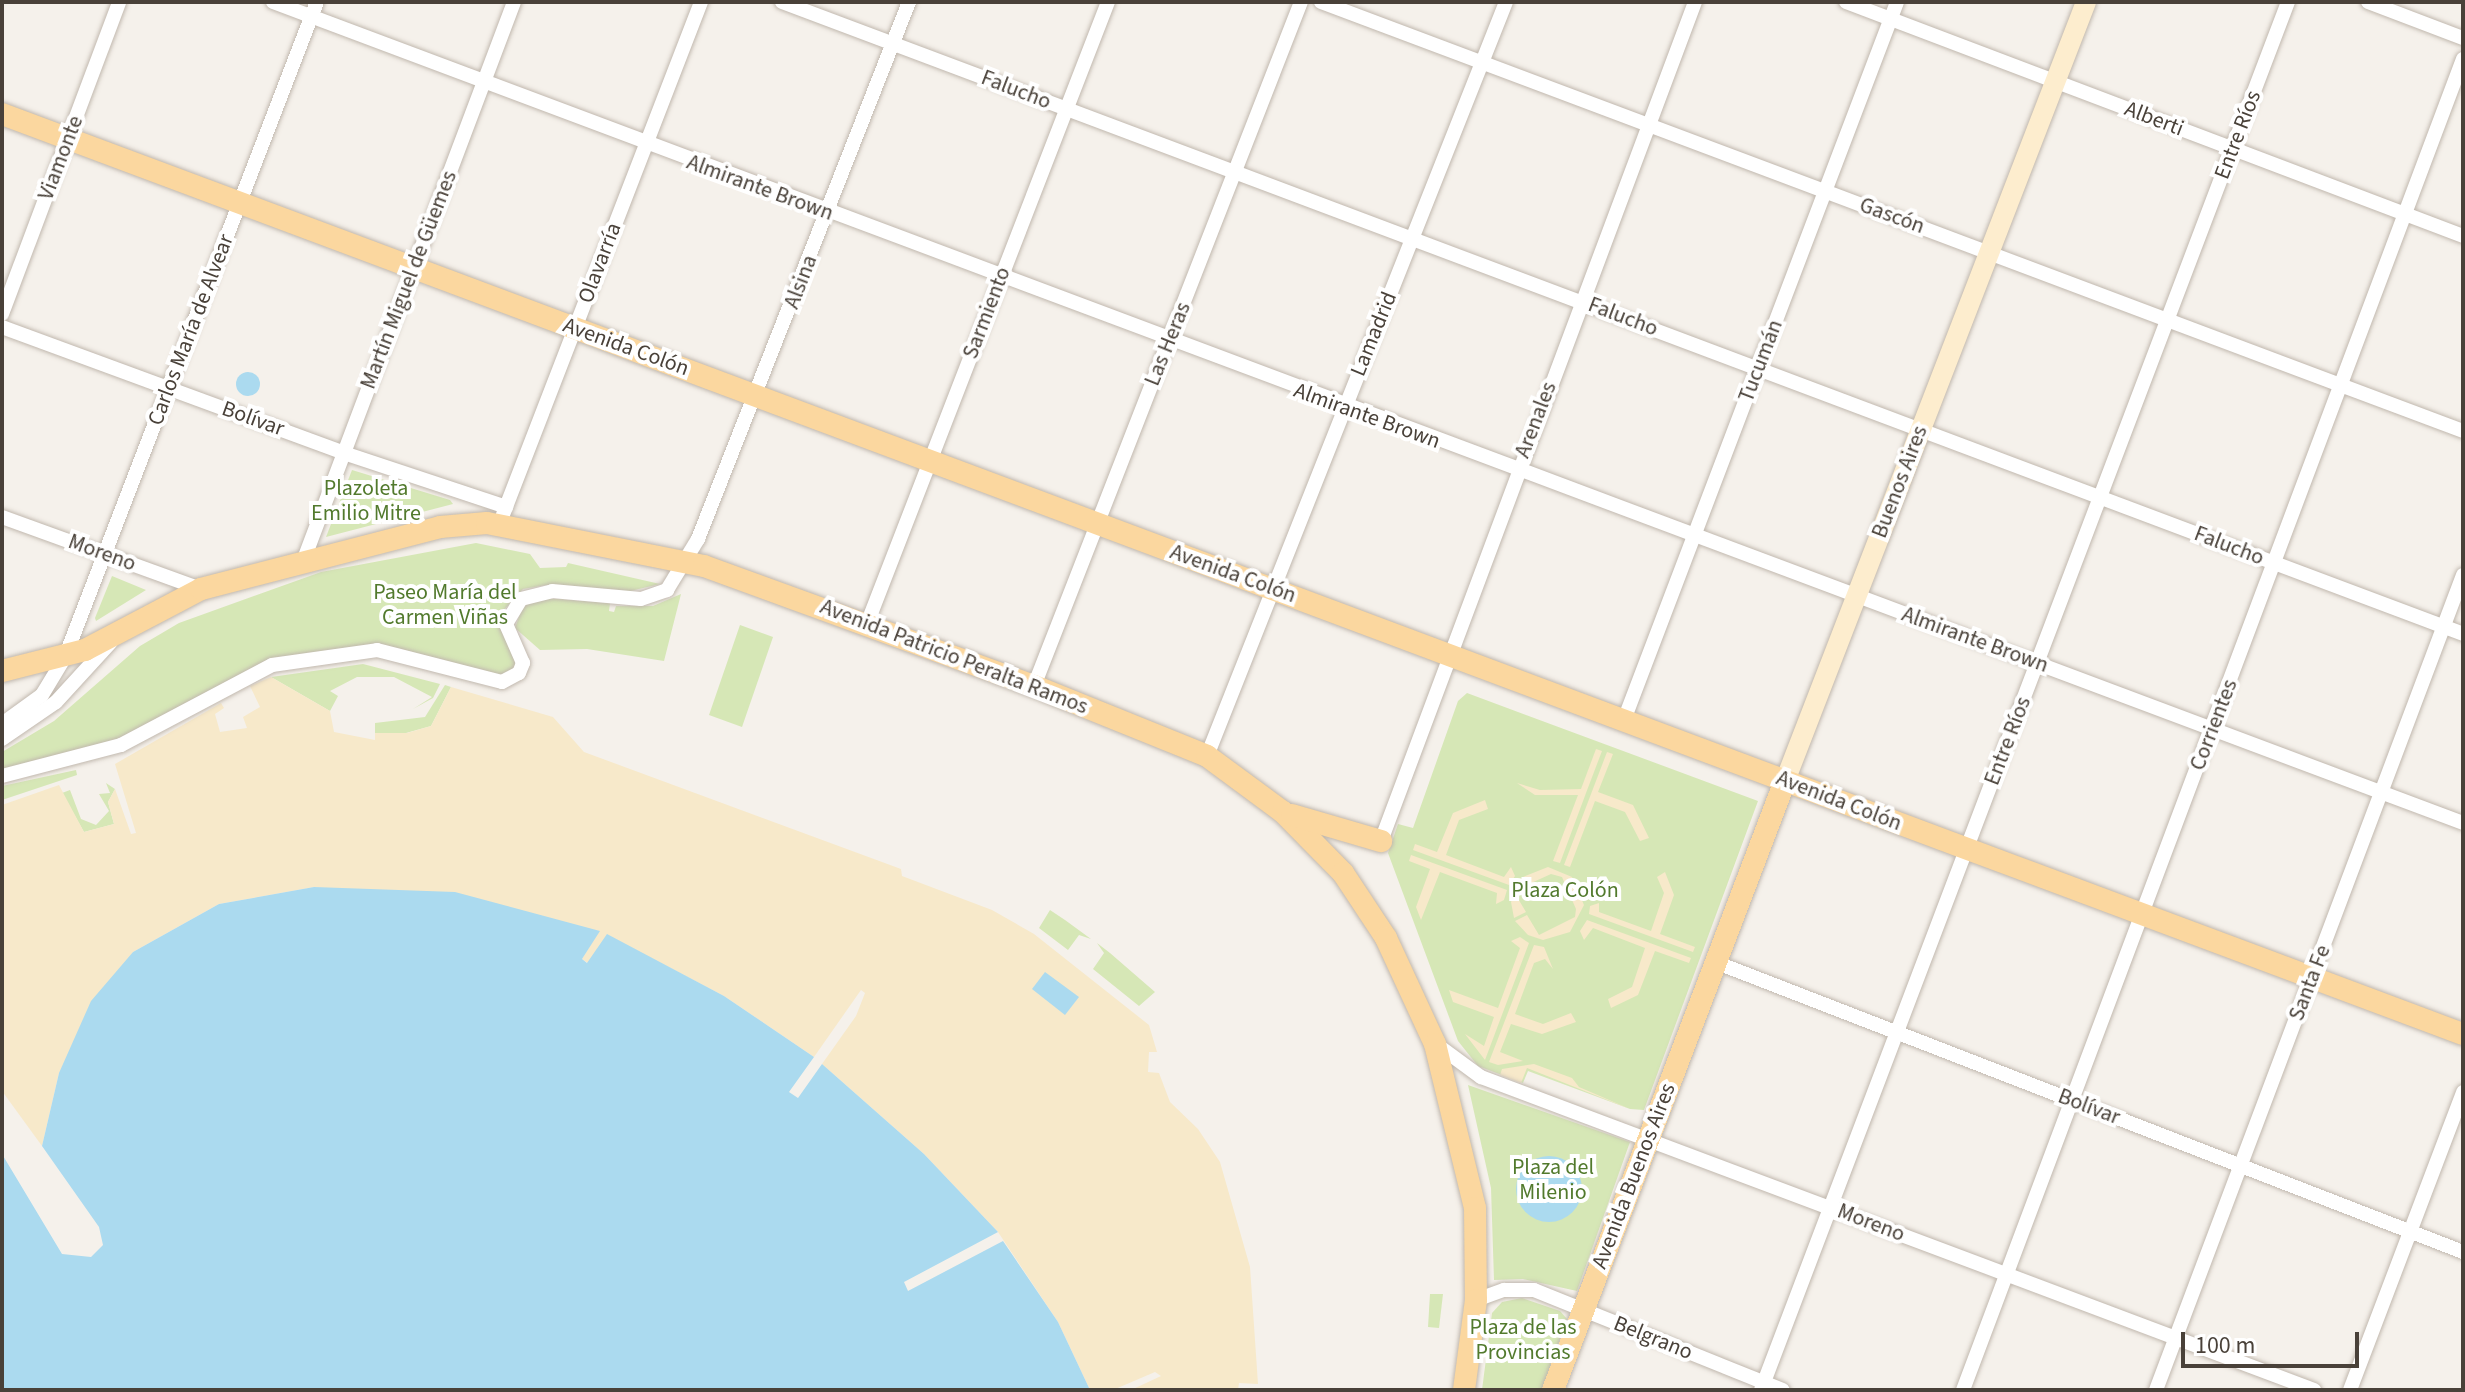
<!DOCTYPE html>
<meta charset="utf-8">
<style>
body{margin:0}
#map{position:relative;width:2465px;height:1392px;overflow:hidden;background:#f5f1eb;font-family:"Source Sans 3",sans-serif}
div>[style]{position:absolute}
.green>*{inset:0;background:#d6e7b6}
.sand>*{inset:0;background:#f7e9ca}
.water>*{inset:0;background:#abdaef}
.round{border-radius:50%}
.roads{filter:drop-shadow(0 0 2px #c1b8ae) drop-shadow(0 0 2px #c1b8ae)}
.street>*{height:14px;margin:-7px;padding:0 7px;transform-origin:7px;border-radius:7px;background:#fff}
.secondary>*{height:20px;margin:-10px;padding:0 10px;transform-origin:10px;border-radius:10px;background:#fdedce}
.primary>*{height:22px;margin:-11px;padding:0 11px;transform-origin:11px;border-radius:11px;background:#fbd79f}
span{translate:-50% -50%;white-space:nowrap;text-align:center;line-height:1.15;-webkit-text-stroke:8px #fff;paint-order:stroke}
.street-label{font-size:22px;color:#494139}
.park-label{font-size:22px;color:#527a2d}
.frame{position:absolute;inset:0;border:4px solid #494139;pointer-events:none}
.scale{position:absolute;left:2181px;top:1332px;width:178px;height:36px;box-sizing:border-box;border:4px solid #494139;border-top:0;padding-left:10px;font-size:24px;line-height:28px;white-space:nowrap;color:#494139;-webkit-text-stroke:6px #fff;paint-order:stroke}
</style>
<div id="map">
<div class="green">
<div style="clip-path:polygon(352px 470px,450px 500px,453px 504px,326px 537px)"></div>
<div style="clip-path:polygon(476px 543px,530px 554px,540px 568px,566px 567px,568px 563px,660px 584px,622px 593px,546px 585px,523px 589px,500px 614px,517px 655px,515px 667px,504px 676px,397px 648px,265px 661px,124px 737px,2px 771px,2px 752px,54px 721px,140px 646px,179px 623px,321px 572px)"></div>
<div style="clip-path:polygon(112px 576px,146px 590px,96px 621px,95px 618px)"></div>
<div style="clip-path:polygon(681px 594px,664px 661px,587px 649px,540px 650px,515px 628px,523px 606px,544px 598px,610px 603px,609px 611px,614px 612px,616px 606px,653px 606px)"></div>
<div style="clip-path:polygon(740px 625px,773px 637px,742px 727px,709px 715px)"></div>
<div style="clip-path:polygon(363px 664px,440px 684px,433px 698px,413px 709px,432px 697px,394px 677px,357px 677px,330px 691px,338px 696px,330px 711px,271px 677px)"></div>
<div style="clip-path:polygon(445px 685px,451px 687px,431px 726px,406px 733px,375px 733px,375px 723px,425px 717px)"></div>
<div style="clip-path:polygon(1467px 693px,1758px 801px,1644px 1110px,1630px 1109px,1528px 1071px,1523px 1083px,1478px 1066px,1458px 1041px,1388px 853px,1398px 824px,1413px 828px,1458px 701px)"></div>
<div style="clip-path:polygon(76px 770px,77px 775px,2px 800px,2px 786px)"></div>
<div style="clip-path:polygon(106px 783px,115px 789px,108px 802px,114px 824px,84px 832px,62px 793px,70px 790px,81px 819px,96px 825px,109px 811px,99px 794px,110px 793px)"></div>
<div style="clip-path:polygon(1050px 910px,1065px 920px,1091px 939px,1079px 935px,1068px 950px,1039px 928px)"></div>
<div style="clip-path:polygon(1097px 943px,1110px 953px,1155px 992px,1139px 1006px,1093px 969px,1104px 953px)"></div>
<div style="clip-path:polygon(1468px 1085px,1630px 1142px,1577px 1291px,1523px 1279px,1494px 1280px,1491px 1188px)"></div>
<div style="clip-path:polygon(1430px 1294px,1443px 1294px,1439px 1328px,1428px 1327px)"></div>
<div style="clip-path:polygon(1522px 1298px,1560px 1311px,1567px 1319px,1542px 1390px,1482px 1390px,1492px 1313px,1502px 1302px)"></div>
</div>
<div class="sand">
<div style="clip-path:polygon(271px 677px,330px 711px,334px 732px,375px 740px,375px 733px,407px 733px,431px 726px,451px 687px,553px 717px,584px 752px,901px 869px,902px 876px,992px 910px,1034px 934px,1149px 1025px,1157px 1052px,1149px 1052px,1148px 1072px,1159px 1073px,1170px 1102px,1198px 1129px,1220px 1162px,1250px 1267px,1258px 1384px,1239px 1383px,1238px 1390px,1131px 1390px,1161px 1376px,1155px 1372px,1113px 1390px,1090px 1390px,1058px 1322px,998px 1232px,924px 1154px,822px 1064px,856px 1016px,865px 993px,861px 990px,814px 1057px,724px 996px,607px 935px,588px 963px,582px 959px,599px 931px,314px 887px,219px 904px,133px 952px,59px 1073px,42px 1146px,2px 1091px,2px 805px,59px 785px,84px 832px,114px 824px,108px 802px,115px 789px,131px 834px,136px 833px,115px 764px,221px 703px,224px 708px,215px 714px,220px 732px,247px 728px,243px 717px,260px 707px,250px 686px)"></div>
<div style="clip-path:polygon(1596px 749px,1602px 751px,1586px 793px,1560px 863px,1553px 861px,1578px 795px,1535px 795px,1517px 783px,1540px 790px,1581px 789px)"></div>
<div style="clip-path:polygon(1607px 752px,1613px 754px,1598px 792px,1633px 805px,1649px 838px,1640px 841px,1625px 812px,1595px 801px,1570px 867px,1564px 865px)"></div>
<div style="clip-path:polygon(1485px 800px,1488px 809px,1459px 820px,1446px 855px,1504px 877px,1511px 867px,1515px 876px,1509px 885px,1413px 850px,1415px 844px,1437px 852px,1453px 813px)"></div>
<div style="clip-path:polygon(1411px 855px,1507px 890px,1504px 900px,1496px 904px,1497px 893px,1440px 872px,1421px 920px,1416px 907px,1430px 869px,1409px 861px)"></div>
<div style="clip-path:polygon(1548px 867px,1572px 877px,1584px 905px,1570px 932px,1543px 940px,1528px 935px,1515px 921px,1527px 915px,1539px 935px,1575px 917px,1576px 909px,1562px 877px,1551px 874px,1520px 888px,1517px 897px,1526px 912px,1514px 918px,1511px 902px,1523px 877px)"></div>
<div style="clip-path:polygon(1665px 872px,1674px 895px,1660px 934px,1695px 947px,1693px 952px,1589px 914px,1590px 906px,1599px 903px,1599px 912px,1651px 931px,1664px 893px,1657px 877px)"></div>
<div style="clip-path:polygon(1587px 920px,1691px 958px,1689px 963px,1655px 951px,1638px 995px,1611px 1008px,1608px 999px,1632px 987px,1645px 948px,1593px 928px,1584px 940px,1580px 931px)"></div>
<div style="clip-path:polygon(1520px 937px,1529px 943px,1485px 1060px,1465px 1034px,1484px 1046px,1494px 1017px,1453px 1002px,1449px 990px,1498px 1008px,1520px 948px,1511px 941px)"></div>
<div style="clip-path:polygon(1534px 945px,1544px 947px,1553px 969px,1545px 959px,1534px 963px,1515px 1014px,1543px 1024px,1571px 1013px,1576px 1022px,1542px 1034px,1511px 1024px,1500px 1052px,1523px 1061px,1498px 1065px,1489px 1062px)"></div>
<div style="clip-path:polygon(1534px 1064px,1572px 1078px,1579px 1087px,1630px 1109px,1527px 1068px,1521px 1083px,1500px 1075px,1502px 1069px)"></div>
</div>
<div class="water">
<div class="round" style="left:236px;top:372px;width:24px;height:24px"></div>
<div style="clip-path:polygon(314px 887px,455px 892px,600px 931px,582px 959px,587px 963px,607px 934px,724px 996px,814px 1057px,789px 1092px,798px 1098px,822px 1064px,924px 1154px,998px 1232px,904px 1282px,908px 1291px,1003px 1241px,1058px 1322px,1090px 1390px,2px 1390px,2px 1154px,62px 1254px,91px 1257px,103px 1245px,99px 1227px,42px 1146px,59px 1073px,91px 1001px,133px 952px,219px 904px)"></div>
<div style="clip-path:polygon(1045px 972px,1079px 997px,1065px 1015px,1032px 989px)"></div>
<div class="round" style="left:1516px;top:1156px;width:66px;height:66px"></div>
</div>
<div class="roads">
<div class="street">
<div style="left:273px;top:2px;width:2339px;rotate:20.55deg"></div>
<div style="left:782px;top:2px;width:1796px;rotate:20.6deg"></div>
<div style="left:1321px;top:2px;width:1220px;rotate:20.59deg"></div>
<div style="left:1846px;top:2px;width:660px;rotate:20.77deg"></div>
<div style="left:2368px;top:2px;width:102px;rotate:20.8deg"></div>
<div style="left:2px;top:314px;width:333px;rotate:-69.4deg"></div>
<div style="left:2px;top:327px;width:364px;rotate:20.2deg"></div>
<div style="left:344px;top:453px;width:171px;rotate:18.4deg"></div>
<div style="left:2px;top:517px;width:212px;rotate:19.9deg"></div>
<div style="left:499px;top:525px;width:561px;rotate:-68.88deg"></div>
<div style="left:304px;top:559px;width:595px;rotate:-69.34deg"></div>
<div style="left:867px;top:624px;width:667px;rotate:-68.82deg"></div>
<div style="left:1034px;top:686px;width:734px;rotate:-68.68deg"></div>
<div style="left:1624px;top:720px;width:768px;rotate:-69.18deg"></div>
<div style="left:2px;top:724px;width:49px;rotate:-35.9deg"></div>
<div style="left:42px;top:695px;width:44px;rotate:-58.8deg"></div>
<div style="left:65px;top:657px;width:702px;rotate:-68.96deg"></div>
<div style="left:2px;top:739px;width:65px;rotate:-34.4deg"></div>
<div style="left:56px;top:702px;width:81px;rotate:-47.5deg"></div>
<div style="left:1207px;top:756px;width:811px;rotate:-68.37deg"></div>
<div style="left:2px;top:776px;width:123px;rotate:-14.6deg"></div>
<div style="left:121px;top:745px;width:171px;rotate:-27.9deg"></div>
<div style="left:272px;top:665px;width:106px;rotate:-8.1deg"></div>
<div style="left:377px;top:650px;width:129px;rotate:14.4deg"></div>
<div style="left:502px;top:682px;width:19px;rotate:-28deg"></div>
<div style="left:519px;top:673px;width:11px;rotate:-68deg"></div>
<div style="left:523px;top:663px;width:43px;rotate:-113.6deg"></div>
<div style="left:506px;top:624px;width:29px;rotate:-59deg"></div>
<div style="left:521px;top:599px;width:32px;rotate:-14deg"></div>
<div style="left:552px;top:591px;width:89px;rotate:5.1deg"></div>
<div style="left:641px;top:599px;width:28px;rotate:-19deg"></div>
<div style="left:667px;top:590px;width:60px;rotate:-58.7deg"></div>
<div style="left:698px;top:539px;width:577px;rotate:-68.55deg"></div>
<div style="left:1381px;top:841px;width:896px;rotate:-69.48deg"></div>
<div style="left:1715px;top:962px;width:802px;rotate:21.19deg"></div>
<div style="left:1436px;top:1044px;width:56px;rotate:36.3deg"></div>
<div style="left:1481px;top:1077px;width:890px;rotate:20.59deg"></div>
<div style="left:1476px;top:1300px;width:30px;rotate:-20deg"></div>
<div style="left:1504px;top:1290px;width:30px"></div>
<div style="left:1534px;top:1290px;width:268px;rotate:21.9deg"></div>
<div style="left:1761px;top:1390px;width:1485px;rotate:-69.21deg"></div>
<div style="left:1963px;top:1390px;width:1422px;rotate:-69.41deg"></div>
<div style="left:2156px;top:1390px;width:871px;rotate:-69.36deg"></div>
<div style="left:2350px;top:1390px;width:319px;rotate:-69.2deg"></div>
</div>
<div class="secondary">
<div style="left:1785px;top:781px;width:835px;rotate:-68.87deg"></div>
</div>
<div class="primary">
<div style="left:2px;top:114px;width:2627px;rotate:20.5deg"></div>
<div style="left:2px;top:671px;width:86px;rotate:-14.2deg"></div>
<div style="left:85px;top:650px;width:131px;rotate:-27.7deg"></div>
<div style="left:201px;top:589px;width:247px;rotate:-14.5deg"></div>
<div style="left:440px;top:527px;width:47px;rotate:-4.9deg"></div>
<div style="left:487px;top:523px;width:221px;rotate:11.2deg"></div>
<div style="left:704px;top:566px;width:351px;rotate:20deg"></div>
<div style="left:1034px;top:686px;width:187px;rotate:22deg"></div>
<div style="left:1207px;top:756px;width:94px;rotate:36.4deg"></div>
<div style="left:1283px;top:812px;width:86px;rotate:45.5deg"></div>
<div style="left:1343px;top:873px;width:78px;rotate:56.5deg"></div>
<div style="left:1386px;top:938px;width:117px;rotate:65.2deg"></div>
<div style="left:1435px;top:1044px;width:169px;rotate:76.3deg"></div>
<div style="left:1475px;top:1208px;width:92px;rotate:89.4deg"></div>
<div style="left:1476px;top:1300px;width:91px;rotate:97.6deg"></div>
<div style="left:1292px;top:815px;width:93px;rotate:16.3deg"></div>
<div style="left:1553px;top:1390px;width:652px;rotate:-69.15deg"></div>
</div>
</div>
<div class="street-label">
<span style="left:1016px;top:90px;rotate:21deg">Falucho</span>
<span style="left:2154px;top:119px;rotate:21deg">Alberti</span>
<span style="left:2238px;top:135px;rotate:-69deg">Entre Ríos</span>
<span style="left:61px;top:158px;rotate:-69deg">Viamonte</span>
<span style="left:760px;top:188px;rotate:20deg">Almirante Brown</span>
<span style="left:1892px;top:216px;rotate:20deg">Gascón</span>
<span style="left:600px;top:263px;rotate:-69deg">Olavarría</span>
<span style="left:409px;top:280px;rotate:-69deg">Martín Miguel de Güemes</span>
<span style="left:801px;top:282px;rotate:-69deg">Alsina</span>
<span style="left:987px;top:313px;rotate:-69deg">Sarmiento</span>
<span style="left:1623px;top:317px;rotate:21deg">Falucho</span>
<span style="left:191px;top:330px;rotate:-69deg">Carlos María de Alvear</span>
<span style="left:1374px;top:334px;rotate:-68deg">Lamadrid</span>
<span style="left:1168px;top:344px;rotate:-68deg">Las Heras</span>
<span style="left:626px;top:347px;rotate:20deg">Avenida Colón</span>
<span style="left:1761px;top:361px;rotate:-69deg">Tucumán</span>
<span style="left:1367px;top:416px;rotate:20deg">Almirante Brown</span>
<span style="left:253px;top:419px;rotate:20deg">Bolívar</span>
<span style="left:1536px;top:420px;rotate:-69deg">Arenales</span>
<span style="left:1900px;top:482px;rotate:-69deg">Buenos Aires</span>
<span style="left:2229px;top:546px;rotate:21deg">Falucho</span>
<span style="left:102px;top:553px;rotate:20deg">Moreno</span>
<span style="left:1233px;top:574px;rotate:20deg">Avenida Colón</span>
<span style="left:1975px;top:640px;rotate:20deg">Almirante Brown</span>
<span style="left:954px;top:657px;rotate:21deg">Avenida Patricio Peralta Ramos</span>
<span style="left:2214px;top:725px;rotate:-69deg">Corrientes</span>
<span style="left:2008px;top:741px;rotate:-69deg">Entre Ríos</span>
<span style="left:1839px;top:801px;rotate:21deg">Avenida Colón</span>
<span style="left:2310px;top:983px;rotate:-69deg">Santa Fe</span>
<span style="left:2089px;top:1107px;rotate:21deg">Bolívar</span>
<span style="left:1634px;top:1176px;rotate:-69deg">Avenida Buenos Aires</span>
<span style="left:1871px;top:1223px;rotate:21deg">Moreno</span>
<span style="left:1653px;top:1338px;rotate:22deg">Belgrano</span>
</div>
<div class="park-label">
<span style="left:366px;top:501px">Plazoleta<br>Emilio Mitre</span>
<span style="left:445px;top:605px">Paseo María del<br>Carmen Viñas</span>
<span style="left:1565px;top:891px">Plaza Colón</span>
<span style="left:1553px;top:1180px">Plaza del<br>Milenio</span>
<span style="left:1523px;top:1340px">Plaza de las<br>Provincias</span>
</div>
<div class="frame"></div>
<div class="scale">100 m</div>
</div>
